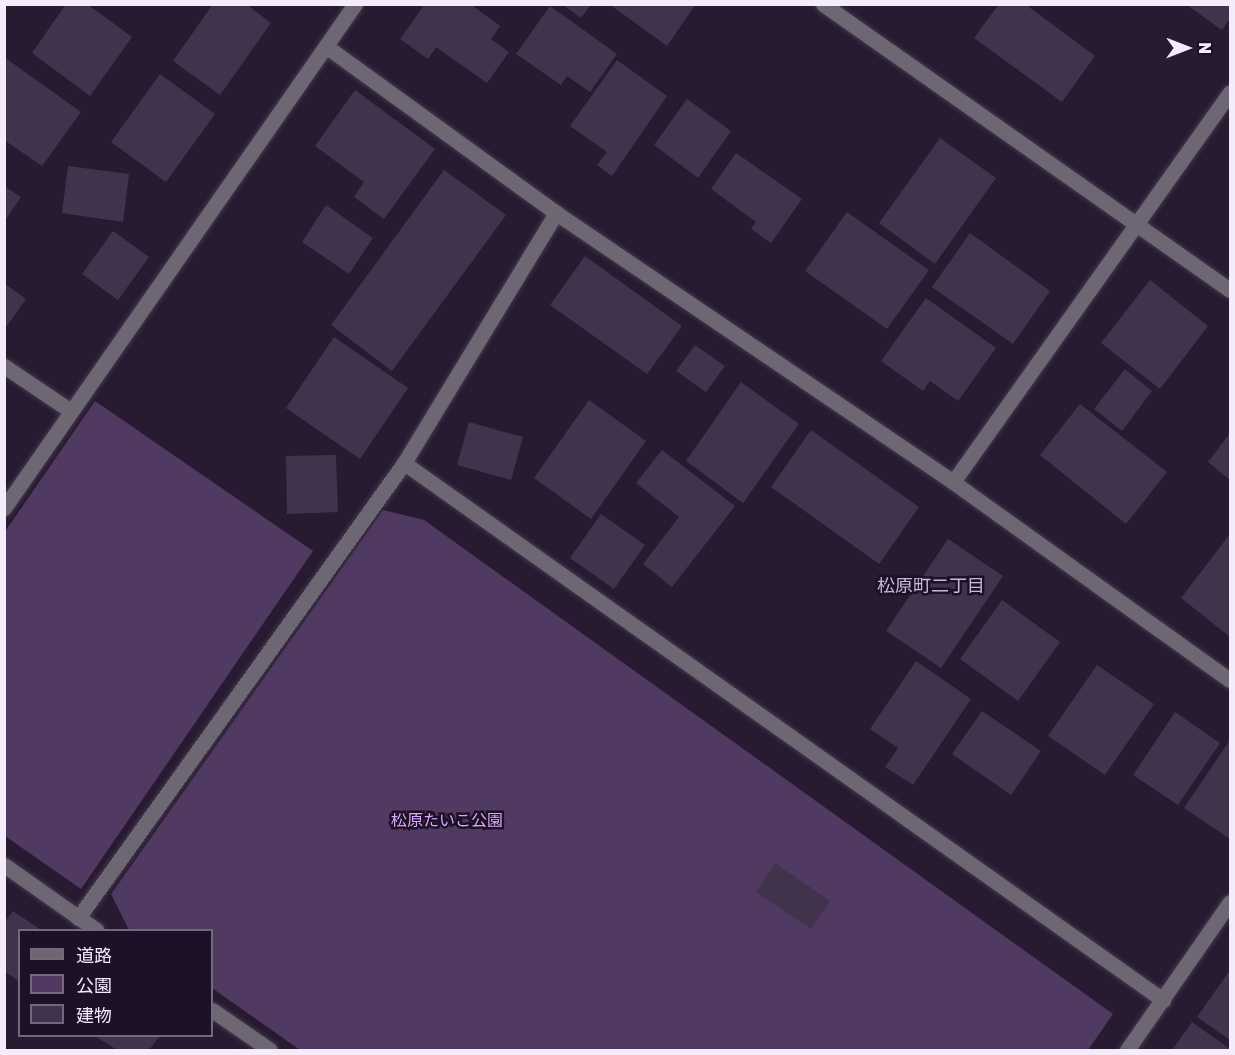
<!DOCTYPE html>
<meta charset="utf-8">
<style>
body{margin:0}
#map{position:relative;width:1235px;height:1055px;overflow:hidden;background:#271a31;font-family:"Golos Text","Noto Sans JP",sans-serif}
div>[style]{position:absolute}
.green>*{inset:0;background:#513a62}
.building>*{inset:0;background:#41334c}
.roads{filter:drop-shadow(0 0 2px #44374d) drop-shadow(0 0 2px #44374d)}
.minor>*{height:15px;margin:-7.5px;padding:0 7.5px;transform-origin:7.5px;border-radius:7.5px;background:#6d6773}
.tertiary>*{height:15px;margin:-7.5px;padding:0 7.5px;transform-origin:7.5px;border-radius:7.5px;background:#6d6773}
span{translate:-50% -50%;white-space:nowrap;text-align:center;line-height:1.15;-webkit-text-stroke:5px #1e1127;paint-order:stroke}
.park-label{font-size:16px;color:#d6a9f8}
.neighbourhood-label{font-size:18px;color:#c9b8d7}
.frame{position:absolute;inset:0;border:6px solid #f4ebfb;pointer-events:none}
.legend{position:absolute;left:18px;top:929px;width:195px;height:108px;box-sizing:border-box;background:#1e1127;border:2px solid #74687c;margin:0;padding:8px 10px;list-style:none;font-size:18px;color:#f4ebfb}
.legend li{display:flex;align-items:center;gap:12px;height:30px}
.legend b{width:30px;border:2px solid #74687c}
.north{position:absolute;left:1157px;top:18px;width:60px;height:60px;-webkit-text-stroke:4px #1e1127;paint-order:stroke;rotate:90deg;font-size:16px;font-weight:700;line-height:24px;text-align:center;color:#f4ebfb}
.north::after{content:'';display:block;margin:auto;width:21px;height:27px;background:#f4ebfb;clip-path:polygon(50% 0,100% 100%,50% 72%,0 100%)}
</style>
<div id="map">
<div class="green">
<div style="clip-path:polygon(95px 401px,313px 551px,81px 889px,5px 836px,4px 533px)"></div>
<div style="clip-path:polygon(383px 510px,424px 520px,1113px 1014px,1088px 1050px,300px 1050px,212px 988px,212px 930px,129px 930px,111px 894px)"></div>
</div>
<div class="building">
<div style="clip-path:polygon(66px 4px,87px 4px,132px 37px,90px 96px,32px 53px)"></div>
<div style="clip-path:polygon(213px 4px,246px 4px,271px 23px,220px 95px,173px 61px)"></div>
<div style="clip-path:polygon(425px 4px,470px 4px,500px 26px,491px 39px,509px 52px,487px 83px,436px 47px,428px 59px,400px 39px)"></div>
<div style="clip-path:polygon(562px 4px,591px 4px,581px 18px)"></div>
<div style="clip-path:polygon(609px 4px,696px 4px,667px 46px)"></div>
<div style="clip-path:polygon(999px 4px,1025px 4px,1095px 56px,1062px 102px,974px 38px)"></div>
<div style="clip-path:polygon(1187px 5px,1230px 5px,1230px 18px,1222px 30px)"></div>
<div style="clip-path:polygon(550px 6px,617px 54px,590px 92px,567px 76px,561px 85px,516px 54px)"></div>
<div style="clip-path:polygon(4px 57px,81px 112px,42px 166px,4px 140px)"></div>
<div style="clip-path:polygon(617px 60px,667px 96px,612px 176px,597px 165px,607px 152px,570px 126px)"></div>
<div style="clip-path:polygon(160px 74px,215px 114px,166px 182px,111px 142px)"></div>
<div style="clip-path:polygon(355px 90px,435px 149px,384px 219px,354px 197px,364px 182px,315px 146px)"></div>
<div style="clip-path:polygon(687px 99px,731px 131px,698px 178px,654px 145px)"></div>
<div style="clip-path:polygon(940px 138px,996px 178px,935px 264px,879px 223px)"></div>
<div style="clip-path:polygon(736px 153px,802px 199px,771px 243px,751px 229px,756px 222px,711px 189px)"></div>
<div style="clip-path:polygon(68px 166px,129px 174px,123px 222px,62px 213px)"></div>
<div style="clip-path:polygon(444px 170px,506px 215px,392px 371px,331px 325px)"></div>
<div style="clip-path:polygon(4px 186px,21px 197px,4px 222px)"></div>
<div style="clip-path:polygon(326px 205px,373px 238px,349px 274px,302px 242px)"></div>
<div style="clip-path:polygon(847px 212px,929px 270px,887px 329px,805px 271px)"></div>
<div style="clip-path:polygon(113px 231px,149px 257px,118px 300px,82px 274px)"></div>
<div style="clip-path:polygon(970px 233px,1050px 291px,1013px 344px,932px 287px)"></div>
<div style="clip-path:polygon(585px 256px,682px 326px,647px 374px,550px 305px)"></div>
<div style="clip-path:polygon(1150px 280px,1208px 326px,1160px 389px,1101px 343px)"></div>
<div style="clip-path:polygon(4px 283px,26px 299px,7px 326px,4px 324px)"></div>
<div style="clip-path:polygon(926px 298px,996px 348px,958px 401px,930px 381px,923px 391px,881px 361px)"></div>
<div style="clip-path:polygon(334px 337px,408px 388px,360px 459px,286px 408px)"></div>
<div style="clip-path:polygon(695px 345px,725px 366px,706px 392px,676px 371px)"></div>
<div style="clip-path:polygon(1125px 369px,1152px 391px,1122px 431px,1094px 409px)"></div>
<div style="clip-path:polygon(741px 382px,799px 424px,743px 503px,686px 461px)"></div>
<div style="clip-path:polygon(589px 400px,646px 441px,591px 519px,534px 478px)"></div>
<div style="clip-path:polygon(1080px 404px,1167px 472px,1126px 524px,1040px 455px)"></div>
<div style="clip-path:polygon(469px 422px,523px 437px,511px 480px,457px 465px)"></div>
<div style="clip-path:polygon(811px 430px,919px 507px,879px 564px,771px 487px)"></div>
<div style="clip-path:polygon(1230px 433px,1230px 480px,1208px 462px)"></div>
<div style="clip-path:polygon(662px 450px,735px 506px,672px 587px,643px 564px,679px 517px,636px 483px)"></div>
<div style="clip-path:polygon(336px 455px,338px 512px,287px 514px,286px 456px)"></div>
<div style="clip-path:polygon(601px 514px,645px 545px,614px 589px,570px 558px)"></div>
<div style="clip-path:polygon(1230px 534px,1230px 637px,1181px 598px)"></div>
<div style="clip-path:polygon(948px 539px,1003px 576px,941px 668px,886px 631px)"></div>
<div style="clip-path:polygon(1002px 600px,1060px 642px,1018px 701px,960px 659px)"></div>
<div style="clip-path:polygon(916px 661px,971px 699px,913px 785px,885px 767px,898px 748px,870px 729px)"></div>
<div style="clip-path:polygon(1097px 665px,1154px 704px,1105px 775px,1048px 736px)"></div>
<div style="clip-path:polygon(982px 711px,1041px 751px,1011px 795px,952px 754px)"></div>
<div style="clip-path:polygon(1175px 712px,1220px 743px,1178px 805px,1133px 775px)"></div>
<div style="clip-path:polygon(1230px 740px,1230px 839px,1184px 808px)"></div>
<div style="clip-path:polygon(775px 863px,830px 901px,811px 929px,756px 892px)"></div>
<div style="clip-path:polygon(13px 911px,41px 930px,20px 930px,20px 982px,4px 971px,4px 923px)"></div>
<div style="clip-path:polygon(1230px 970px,1230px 1040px,1197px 1017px)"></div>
<div style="clip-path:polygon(1192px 1022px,1230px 1049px,1230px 1050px,1172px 1050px)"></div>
<div style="clip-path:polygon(95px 1036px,160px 1036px,149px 1050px,117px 1050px)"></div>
</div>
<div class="roads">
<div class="minor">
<div style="left:327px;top:47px;width:283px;rotate:35.9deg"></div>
<div style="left:556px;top:213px;width:480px;rotate:34.1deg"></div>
<div style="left:953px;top:482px;width:340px;rotate:35.6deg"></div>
<div style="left:4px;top:366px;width:81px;rotate:33.9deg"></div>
<div style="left:404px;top:463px;width:930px;rotate:35.28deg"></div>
<div style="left:953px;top:482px;width:478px;rotate:-54.6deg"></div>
<div style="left:4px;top:508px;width:614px;rotate:-55.15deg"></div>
<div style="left:4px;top:865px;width:113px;rotate:35.2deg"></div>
<div style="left:78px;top:918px;width:560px;rotate:-54.38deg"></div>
<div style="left:404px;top:463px;width:293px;rotate:-58.7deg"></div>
<div style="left:212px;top:1010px;width:70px;rotate:34.6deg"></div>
<div style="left:1127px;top:1050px;width:180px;rotate:-55.2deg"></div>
</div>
<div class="tertiary">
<div style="left:823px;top:4px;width:497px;rotate:35.1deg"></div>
</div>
</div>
<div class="park-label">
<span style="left:447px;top:820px">松原たいこ公園</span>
</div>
<div class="neighbourhood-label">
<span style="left:931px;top:585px">松原町二丁目</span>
</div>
<div class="frame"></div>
<ul class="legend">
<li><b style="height:8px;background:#6d6773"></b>道路</li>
<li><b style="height:16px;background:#513a62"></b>公園</li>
<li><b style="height:16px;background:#41334c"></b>建物</li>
</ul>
<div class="north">N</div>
</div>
